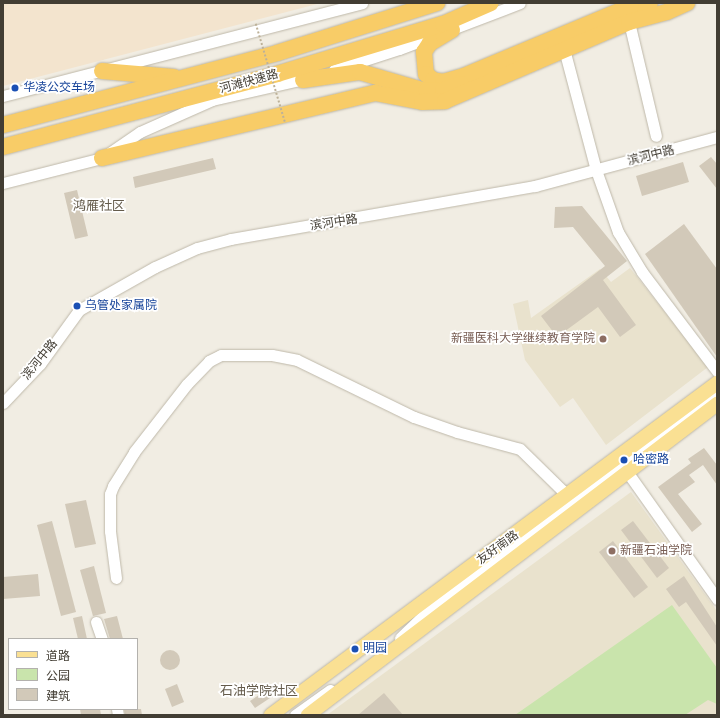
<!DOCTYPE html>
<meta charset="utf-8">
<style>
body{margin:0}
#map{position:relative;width:720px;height:718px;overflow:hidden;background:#f1ede3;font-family:Rubik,"Noto Sans SC",sans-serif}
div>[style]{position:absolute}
.commercial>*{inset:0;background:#f3e4ce}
.education>*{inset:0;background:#e9e2cd}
.green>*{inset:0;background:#c9e4ac}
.building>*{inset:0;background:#d2c9b9}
.round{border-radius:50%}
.roads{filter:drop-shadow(0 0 1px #beb8a9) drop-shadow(0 0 1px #beb8a9)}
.minor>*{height:11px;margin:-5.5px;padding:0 5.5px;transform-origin:5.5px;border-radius:5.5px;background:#fff}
.major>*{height:14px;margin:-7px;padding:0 7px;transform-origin:7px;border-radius:7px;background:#fae093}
.highway>*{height:16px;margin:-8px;padding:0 8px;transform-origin:8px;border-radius:8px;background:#f8cc67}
.path-bridge>*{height:1.5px;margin-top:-0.75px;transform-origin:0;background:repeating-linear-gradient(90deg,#bdb198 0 2px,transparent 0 4px)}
.dots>*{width:11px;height:11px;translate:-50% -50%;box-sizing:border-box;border:2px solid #fff;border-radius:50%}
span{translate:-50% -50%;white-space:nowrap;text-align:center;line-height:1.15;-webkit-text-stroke:3.5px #fff;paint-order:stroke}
.street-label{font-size:12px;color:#423d33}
.transit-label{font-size:12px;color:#164399}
.left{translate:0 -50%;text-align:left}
.education-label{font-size:12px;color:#785e54}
.right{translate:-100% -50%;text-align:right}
.neighbourhood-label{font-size:13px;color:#645b4b}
.frame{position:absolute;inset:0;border:4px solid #423d33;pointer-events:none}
.legend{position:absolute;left:8px;top:638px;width:130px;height:72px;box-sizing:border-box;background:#fff;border:1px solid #b3b1ad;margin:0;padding:5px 7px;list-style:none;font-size:12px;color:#423d33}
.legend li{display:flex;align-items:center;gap:8px;height:20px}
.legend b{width:20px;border:1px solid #b3b1ad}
</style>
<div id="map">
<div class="commercial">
<div style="clip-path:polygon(3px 3px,321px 3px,3px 86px)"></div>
</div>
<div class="education">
<div style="clip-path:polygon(630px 268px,708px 367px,606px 445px,573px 398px,560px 407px,525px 360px,513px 304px,528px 300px,531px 318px,600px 269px,611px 282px)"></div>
<div style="clip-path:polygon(631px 492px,717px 611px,717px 715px,327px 715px)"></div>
</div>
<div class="green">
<div style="clip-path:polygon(672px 605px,717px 668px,717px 704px,708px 700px,685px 715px,515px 715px)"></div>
</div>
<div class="building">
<div style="clip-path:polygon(711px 157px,717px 164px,717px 189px,699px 166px)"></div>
<div style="clip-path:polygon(213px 158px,216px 169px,135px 188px,133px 177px)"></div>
<div style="clip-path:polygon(683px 162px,689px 182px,642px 196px,636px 176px)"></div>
<div style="clip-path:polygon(77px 190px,88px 236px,75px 239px,64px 193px)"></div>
<div style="clip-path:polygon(582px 206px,627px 261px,603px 280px,636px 325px,620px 337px,598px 307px,557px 337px,541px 316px,605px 266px,573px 227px,554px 228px,555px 207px)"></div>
<div style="clip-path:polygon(684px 224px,717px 269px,717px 357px,645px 254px)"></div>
<div style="clip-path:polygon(704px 448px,717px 465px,717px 485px,703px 465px,689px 475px,695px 482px,678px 494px,702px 524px,692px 532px,658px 487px,691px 463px,688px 459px)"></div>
<div style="clip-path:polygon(86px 500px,96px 544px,75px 548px,65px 504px)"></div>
<div style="clip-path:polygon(52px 521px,76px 612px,61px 616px,37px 525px)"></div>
<div style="clip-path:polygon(633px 521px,669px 568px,657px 578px,621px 530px)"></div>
<div style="clip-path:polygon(613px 541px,648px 587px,634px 598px,599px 552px)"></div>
<div style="clip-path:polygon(94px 566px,106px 613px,93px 616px,80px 570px)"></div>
<div style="clip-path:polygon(38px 574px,40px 596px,3px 599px,3px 577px)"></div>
<div style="clip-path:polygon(684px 576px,717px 627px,717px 646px,686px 602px,679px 607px,666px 589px)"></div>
<div style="clip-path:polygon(82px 616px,87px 639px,78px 639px,73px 618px)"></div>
<div style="clip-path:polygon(117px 616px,123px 639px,110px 639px,104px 619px)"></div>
<div class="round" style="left:160px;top:650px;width:20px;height:20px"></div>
<div style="clip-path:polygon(177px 684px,184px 702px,172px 707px,165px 689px)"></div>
<div style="clip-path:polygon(268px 689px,273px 696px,255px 708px,250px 701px)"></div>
<div style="clip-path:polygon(384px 693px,403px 715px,358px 715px)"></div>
<div style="clip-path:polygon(80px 709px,100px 709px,101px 715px,81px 715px)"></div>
<div style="clip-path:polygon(124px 709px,141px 709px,142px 715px,125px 715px)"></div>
</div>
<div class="roads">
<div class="minor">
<div style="left:629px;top:22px;width:117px;rotate:76.7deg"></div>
<div style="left:564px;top:49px;width:125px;rotate:75.2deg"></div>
<div style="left:596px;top:170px;width:66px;rotate:70.5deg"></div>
<div style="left:618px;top:232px;width:47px;rotate:59deg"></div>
<div style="left:642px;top:272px;width:124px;rotate:52.9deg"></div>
<div style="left:334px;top:70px;width:68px;rotate:-17.9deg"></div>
<div style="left:399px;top:49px;width:129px;rotate:-20.8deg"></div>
<div style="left:3px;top:96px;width:371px;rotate:-14.5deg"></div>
<div style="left:3px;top:183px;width:102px;rotate:-14.2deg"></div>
<div style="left:102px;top:158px;width:46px;rotate:-34.4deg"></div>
<div style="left:140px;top:132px;width:79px;rotate:-24deg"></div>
<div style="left:212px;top:100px;width:98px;rotate:-12.9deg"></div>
<div style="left:3px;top:403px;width:54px;rotate:-46.5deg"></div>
<div style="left:40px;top:364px;width:67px;rotate:-54.2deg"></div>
<div style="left:79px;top:310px;width:87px;rotate:-29.5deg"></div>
<div style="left:155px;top:267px;width:46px;rotate:-24.3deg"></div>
<div style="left:197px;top:248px;width:35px;rotate:-15deg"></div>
<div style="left:231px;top:239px;width:309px;rotate:-9.9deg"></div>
<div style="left:535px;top:186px;width:188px;rotate:-15.1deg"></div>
<div style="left:623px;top:466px;width:163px;rotate:54.7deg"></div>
<div style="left:116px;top:578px;width:47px;rotate:-97.3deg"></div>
<div style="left:110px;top:531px;width:37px;rotate:-90deg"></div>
<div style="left:110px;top:494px;width:9px;rotate:-69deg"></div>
<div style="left:113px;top:486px;width:40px;rotate:-58deg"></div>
<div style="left:134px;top:452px;width:86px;rotate:-52.1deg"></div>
<div style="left:187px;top:384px;width:32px;rotate:-46deg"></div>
<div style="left:209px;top:361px;width:13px;rotate:-27deg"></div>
<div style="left:221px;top:355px;width:51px"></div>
<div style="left:272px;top:355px;width:25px;rotate:11deg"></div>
<div style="left:297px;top:360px;width:130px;rotate:26deg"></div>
<div style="left:414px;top:417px;width:46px;rotate:19.2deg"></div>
<div style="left:457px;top:432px;width:65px;rotate:15.1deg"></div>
<div style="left:520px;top:449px;width:67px;rotate:44.4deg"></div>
<div style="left:96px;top:622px;width:18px;rotate:71deg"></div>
<div style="left:400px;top:638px;width:37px;rotate:-44deg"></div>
<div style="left:427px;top:612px;width:362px;rotate:-36.8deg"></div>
<div style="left:117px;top:709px;width:6px;rotate:81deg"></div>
<div style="left:295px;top:715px;width:43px;rotate:-35.5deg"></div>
</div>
<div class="major">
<div style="left:271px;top:715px;width:556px;rotate:-36.66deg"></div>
<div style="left:308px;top:715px;width:514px;rotate:-37.25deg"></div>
</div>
<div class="highway">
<div style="left:623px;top:17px;width:30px;rotate:-27deg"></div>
<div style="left:452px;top:30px;width:26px;rotate:149deg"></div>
<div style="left:430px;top:43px;width:11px;rotate:124deg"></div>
<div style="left:424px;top:52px;width:22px;rotate:85deg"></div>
<div style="left:426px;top:74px;width:9px;rotate:41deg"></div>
<div style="left:433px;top:80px;width:10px;rotate:11deg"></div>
<div style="left:443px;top:82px;width:22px;rotate:-16deg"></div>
<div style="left:464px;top:76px;width:181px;rotate:-22.7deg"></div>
<div style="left:102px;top:71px;width:72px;rotate:4.8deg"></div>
<div style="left:303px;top:80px;width:58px;rotate:-8deg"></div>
<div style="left:360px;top:72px;width:69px;rotate:16.1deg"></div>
<div style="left:426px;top:91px;width:17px;rotate:-3deg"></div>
<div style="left:443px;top:90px;width:19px;rotate:-18deg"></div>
<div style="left:3px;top:125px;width:283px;rotate:-14.7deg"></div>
<div style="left:277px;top:53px;width:168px;rotate:-17.4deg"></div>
<div style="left:3px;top:147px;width:284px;rotate:-14.9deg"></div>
<div style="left:277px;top:74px;width:173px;rotate:-16.8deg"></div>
<div style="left:443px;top:24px;width:52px;rotate:-23.6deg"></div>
<div style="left:102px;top:158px;width:281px;rotate:-13.4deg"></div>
<div style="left:375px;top:93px;width:48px;rotate:10.8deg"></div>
<div style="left:422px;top:102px;width:23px;rotate:-2deg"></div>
<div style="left:445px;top:101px;width:200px;rotate:-23.2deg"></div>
<div style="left:629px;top:22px;width:39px;rotate:-15deg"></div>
<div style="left:667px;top:12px;width:22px;rotate:-24deg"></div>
</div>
</div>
<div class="path-bridge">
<div style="left:256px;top:24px;width:102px;rotate:73.5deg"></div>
</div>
<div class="dots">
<div style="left:15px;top:88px;background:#1a4fb4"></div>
<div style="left:77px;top:306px;background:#1a4fb4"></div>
<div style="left:603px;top:339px;background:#8d6e63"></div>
<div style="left:624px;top:460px;background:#1a4fb4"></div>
<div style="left:612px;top:551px;background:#8d6e63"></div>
<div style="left:355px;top:649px;background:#1a4fb4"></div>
</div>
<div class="street-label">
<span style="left:249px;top:82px;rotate:-15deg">河滩快速路</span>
<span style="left:651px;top:156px;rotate:-14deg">滨河中路</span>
<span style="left:334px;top:223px;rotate:-9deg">滨河中路</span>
<span style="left:40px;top:360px;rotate:-51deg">滨河中路</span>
<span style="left:498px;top:548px;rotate:-36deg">友好南路</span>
</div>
<div class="transit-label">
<span class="left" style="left:23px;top:88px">华凌公交车场</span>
<span class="left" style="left:85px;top:306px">乌管处家属院</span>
<span class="left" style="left:633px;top:460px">哈密路</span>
<span class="left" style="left:363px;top:649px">明园</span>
</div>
<div class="education-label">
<span class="right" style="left:595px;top:339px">新疆医科大学继续教育学院</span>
<span class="left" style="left:620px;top:551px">新疆石油学院</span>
</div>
<div class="neighbourhood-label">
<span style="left:99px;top:206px">鸿雁社区</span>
<span style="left:259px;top:691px">石油学院社区</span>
</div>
<div class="frame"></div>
<ul class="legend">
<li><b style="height:5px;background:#fae093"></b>道路</li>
<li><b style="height:11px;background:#c9e4ac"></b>公园</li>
<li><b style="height:11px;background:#d2c9b9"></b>建筑</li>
</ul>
</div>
